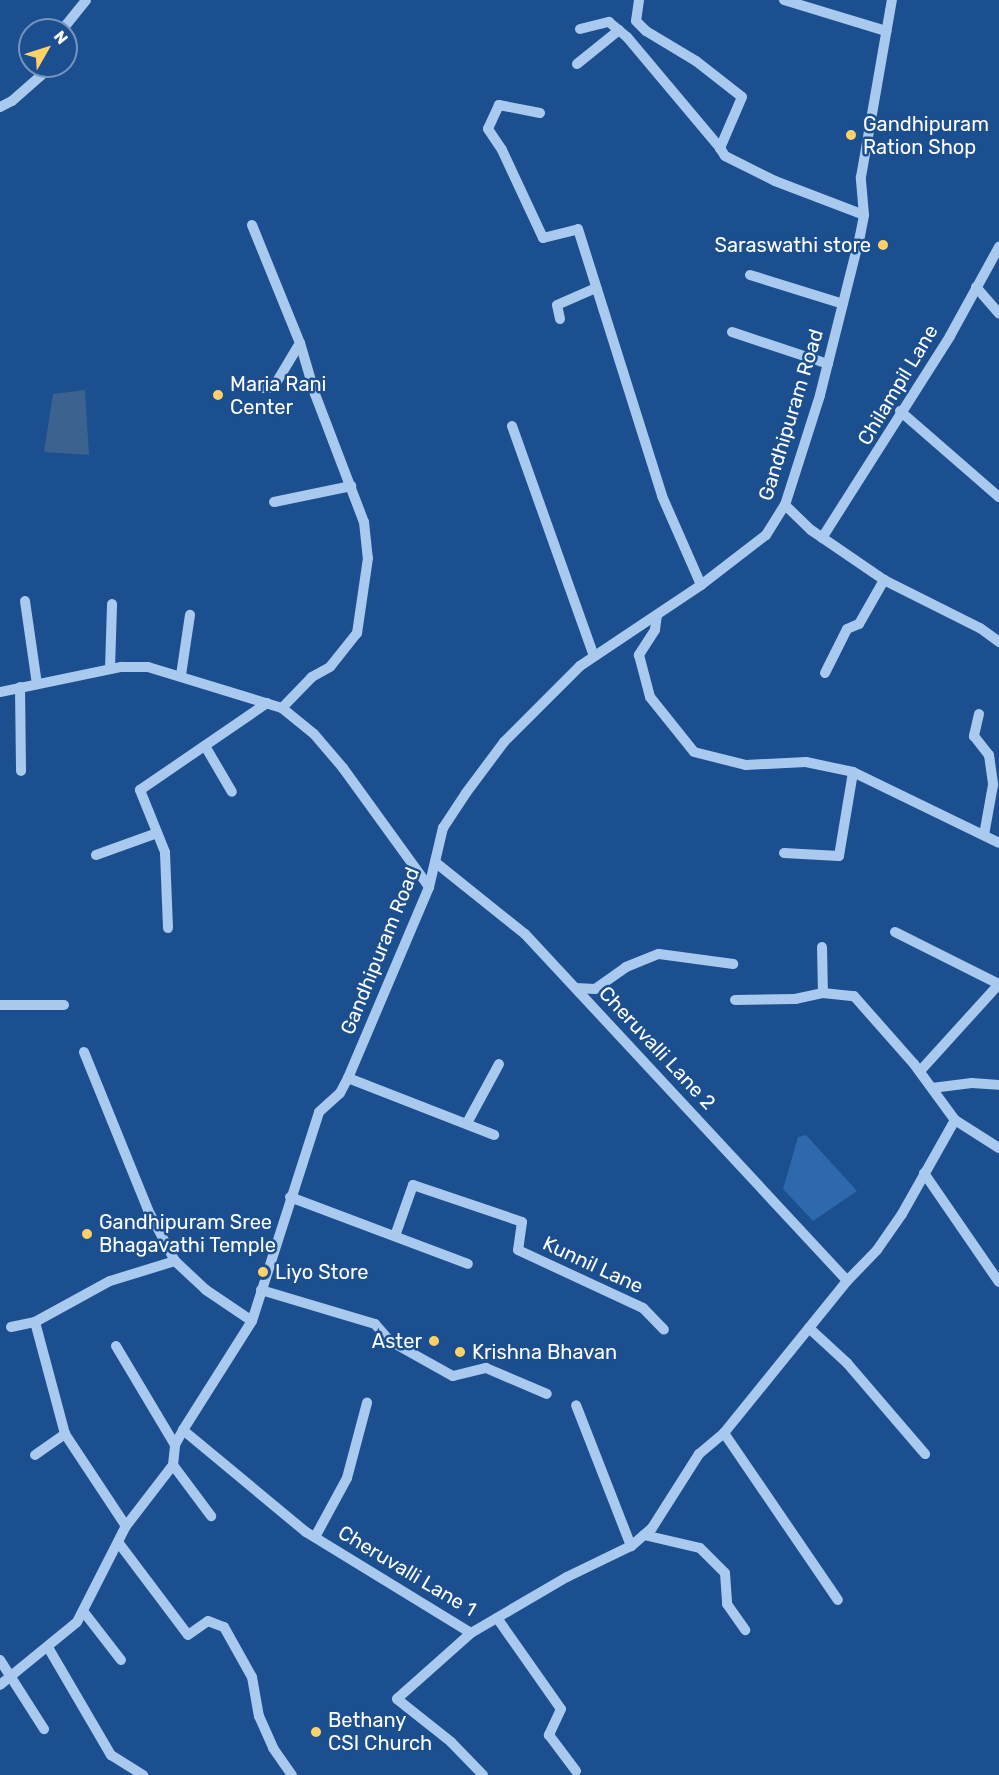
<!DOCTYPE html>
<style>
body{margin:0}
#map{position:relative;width:999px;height:1775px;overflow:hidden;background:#1b4f8f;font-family:Rubik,sans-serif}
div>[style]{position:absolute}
.green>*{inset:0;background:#2e69ad}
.water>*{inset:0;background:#3c6290}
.minor>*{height:10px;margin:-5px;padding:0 5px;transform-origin:5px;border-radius:5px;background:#a9c9ee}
.dots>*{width:16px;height:16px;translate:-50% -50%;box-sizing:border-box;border:3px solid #1b4f8f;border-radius:50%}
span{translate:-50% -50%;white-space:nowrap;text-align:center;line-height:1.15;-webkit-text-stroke:5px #1b4f8f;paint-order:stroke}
.poi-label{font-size:20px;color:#fff}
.left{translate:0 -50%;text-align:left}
.right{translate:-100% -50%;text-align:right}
.street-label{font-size:20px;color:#fff}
.north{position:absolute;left:18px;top:18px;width:60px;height:60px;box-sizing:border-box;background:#1b4f8f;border:2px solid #7695bc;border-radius:50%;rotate:51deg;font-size:16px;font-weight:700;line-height:24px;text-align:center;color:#fff}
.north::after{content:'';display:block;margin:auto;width:21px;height:27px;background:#ffd166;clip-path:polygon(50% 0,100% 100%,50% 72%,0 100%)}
</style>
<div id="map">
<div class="green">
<div style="clip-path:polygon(806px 1135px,857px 1191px,813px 1221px,783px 1189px,798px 1137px)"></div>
</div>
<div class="water">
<div style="clip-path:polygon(85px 390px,89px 455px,44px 452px,53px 394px)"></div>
</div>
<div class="minor">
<div style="left:639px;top:0;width:21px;rotate:98deg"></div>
<div style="left:636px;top:21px;width:14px;rotate:45deg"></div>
<div style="left:646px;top:31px;width:58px;rotate:31deg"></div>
<div style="left:696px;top:61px;width:58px;rotate:38deg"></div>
<div style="left:742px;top:97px;width:56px;rotate:113.3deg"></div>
<div style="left:720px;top:148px;width:9px;rotate:58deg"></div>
<div style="left:725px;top:156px;width:56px;rotate:26.6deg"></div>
<div style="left:775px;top:181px;width:95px;rotate:20.9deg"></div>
<div style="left:784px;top:0;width:107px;rotate:16.9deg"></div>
<div style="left:580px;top:29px;width:30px;rotate:-14deg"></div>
<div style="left:609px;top:22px;width:23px;rotate:40deg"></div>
<div style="left:627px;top:37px;width:145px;rotate:50deg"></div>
<div style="left:62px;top:30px;width:38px;rotate:-51deg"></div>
<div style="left:577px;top:64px;width:54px;rotate:-39deg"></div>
<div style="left:0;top:107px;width:13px;rotate:-27deg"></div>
<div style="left:12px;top:101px;width:53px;rotate:-41.2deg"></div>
<div style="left:540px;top:113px;width:42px;rotate:-169deg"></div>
<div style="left:499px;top:105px;width:26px;rotate:115deg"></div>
<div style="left:488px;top:129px;width:25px;rotate:56deg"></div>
<div style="left:502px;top:150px;width:97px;rotate:65deg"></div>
<div style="left:543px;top:238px;width:36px;rotate:-14deg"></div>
<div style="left:578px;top:229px;width:280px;rotate:72.5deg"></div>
<div style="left:662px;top:496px;width:97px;rotate:66.3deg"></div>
<div style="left:252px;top:225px;width:127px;rotate:67.9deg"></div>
<div style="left:300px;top:343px;width:53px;rotate:73.6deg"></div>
<div style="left:315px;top:394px;width:137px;rotate:69.1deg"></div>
<div style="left:364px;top:522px;width:36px;rotate:84deg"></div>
<div style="left:368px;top:558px;width:76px;rotate:98.3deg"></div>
<div style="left:357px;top:633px;width:43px;rotate:128.5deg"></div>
<div style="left:330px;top:667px;width:21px;rotate:151deg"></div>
<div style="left:312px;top:677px;width:43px;rotate:134.1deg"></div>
<div style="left:750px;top:275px;width:97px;rotate:17.3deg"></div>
<div style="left:976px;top:287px;width:35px;rotate:49deg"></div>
<div style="left:560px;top:319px;width:14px;rotate:-102deg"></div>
<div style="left:557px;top:305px;width:43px;rotate:-23.6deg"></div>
<div style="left:732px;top:332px;width:101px;rotate:18.4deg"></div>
<div style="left:262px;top:388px;width:11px"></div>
<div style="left:273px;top:388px;width:52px;rotate:-59deg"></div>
<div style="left:900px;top:411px;width:131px;rotate:41deg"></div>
<div style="left:512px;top:426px;width:244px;rotate:70.4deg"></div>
<div style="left:274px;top:502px;width:79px;rotate:-11.7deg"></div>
<div style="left:785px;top:505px;width:36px;rotate:44deg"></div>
<div style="left:811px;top:530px;width:88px;rotate:34.4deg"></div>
<div style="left:884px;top:580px;width:107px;rotate:26.6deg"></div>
<div style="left:980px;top:628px;width:24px;rotate:36deg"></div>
<div style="left:822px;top:538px;width:239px;rotate:-57.6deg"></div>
<div style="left:950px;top:336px;width:102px;rotate:-61.2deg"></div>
<div style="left:25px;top:601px;width:84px;rotate:81.8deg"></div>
<div style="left:657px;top:615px;width:15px;rotate:98deg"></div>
<div style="left:655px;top:630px;width:30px;rotate:123deg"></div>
<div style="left:639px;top:655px;width:43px;rotate:75.3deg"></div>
<div style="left:650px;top:697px;width:70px;rotate:51.3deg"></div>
<div style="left:694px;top:752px;width:54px;rotate:14deg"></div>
<div style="left:746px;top:765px;width:60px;rotate:-2.9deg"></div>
<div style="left:806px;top:762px;width:48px;rotate:12deg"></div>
<div style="left:853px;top:772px;width:162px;rotate:25.9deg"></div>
<div style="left:110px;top:669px;width:65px;rotate:-88.2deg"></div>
<div style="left:825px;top:673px;width:49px;rotate:-63.4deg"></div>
<div style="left:847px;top:629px;width:13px;rotate:-23deg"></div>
<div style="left:859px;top:624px;width:51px;rotate:-60.4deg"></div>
<div style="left:181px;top:675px;width:61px;rotate:-81.5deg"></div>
<div style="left:20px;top:687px;width:84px;rotate:89.3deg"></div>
<div style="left:0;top:692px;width:124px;rotate:-11.7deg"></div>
<div style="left:121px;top:667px;width:27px"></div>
<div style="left:148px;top:667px;width:140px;rotate:17deg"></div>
<div style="left:282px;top:708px;width:41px;rotate:39.1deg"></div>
<div style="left:314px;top:734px;width:45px;rotate:49.5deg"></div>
<div style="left:343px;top:768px;width:147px;rotate:54.1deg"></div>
<div style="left:979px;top:714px;width:23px;rotate:103deg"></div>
<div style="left:974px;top:736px;width:24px;rotate:52deg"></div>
<div style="left:989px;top:755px;width:30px;rotate:82deg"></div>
<div style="left:993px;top:785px;width:51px;rotate:100.2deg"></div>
<div style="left:205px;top:746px;width:53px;rotate:59.6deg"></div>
<div style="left:784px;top:853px;width:55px;rotate:3.1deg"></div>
<div style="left:839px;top:856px;width:85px;rotate:-80.5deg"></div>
<div style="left:96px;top:855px;width:65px;rotate:-19.8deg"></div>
<div style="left:435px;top:862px;width:115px;rotate:38.7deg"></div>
<div style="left:525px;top:934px;width:473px;rotate:47.1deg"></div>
<div style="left:847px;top:1281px;width:196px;rotate:129deg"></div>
<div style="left:724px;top:1433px;width:33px;rotate:140deg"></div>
<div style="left:699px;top:1454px;width:88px;rotate:122.4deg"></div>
<div style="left:652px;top:1528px;width:28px;rotate:139deg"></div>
<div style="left:168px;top:928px;width:76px;rotate:-92.3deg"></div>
<div style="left:165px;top:852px;width:67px;rotate:-112deg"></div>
<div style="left:140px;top:790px;width:154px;rotate:-34.4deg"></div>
<div style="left:895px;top:932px;width:116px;rotate:26.6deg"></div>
<div style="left:999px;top:984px;width:118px;rotate:132.2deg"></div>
<div style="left:822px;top:947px;width:46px;rotate:88.8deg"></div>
<div style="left:576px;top:988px;width:19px;rotate:3deg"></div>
<div style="left:595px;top:989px;width:38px;rotate:-35deg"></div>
<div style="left:626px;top:967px;width:35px;rotate:-22deg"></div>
<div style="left:659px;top:954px;width:75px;rotate:7.7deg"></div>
<div style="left:735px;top:1000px;width:60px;rotate:-1deg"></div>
<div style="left:795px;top:999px;width:29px;rotate:-12deg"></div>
<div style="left:823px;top:993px;width:31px;rotate:6deg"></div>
<div style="left:854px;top:996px;width:91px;rotate:48.6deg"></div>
<div style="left:914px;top:1064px;width:69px;rotate:53.8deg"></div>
<div style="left:0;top:1005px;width:64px"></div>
<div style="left:84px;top:1052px;width:170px;rotate:67.9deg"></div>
<div style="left:148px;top:1210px;width:58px;rotate:62.1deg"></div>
<div style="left:175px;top:1261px;width:42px;rotate:43.1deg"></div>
<div style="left:206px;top:1290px;width:55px;rotate:34deg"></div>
<div style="left:348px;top:1078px;width:157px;rotate:21.3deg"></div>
<div style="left:932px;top:1088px;width:40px;rotate:-7.1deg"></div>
<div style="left:972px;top:1083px;width:27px;rotate:4deg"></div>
<div style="left:467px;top:1123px;width:67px;rotate:-61.5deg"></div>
<div style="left:924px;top:1173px;width:132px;rotate:55.5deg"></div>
<div style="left:290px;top:1197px;width:190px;rotate:20.6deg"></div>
<div style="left:395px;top:1236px;width:54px;rotate:-70.6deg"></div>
<div style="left:413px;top:1185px;width:115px;rotate:18.7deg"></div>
<div style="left:522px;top:1222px;width:28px;rotate:98deg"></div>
<div style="left:518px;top:1250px;width:138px;rotate:24.9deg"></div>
<div style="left:643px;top:1308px;width:30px;rotate:46deg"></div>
<div style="left:847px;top:1281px;width:43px;rotate:-45.9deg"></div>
<div style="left:877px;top:1250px;width:44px;rotate:-55.2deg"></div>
<div style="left:902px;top:1214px;width:108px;rotate:-60.6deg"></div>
<div style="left:955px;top:1120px;width:52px;rotate:32.5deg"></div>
<div style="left:261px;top:1290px;width:119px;rotate:16.6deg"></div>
<div style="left:375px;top:1324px;width:23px;rotate:49deg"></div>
<div style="left:390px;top:1341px;width:72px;rotate:29.1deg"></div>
<div style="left:453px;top:1376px;width:34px;rotate:-14deg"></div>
<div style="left:486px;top:1368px;width:66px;rotate:23.1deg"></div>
<div style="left:35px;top:1322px;width:116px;rotate:75deg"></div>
<div style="left:65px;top:1434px;width:110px;rotate:56.5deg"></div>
<div style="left:11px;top:1327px;width:25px;rotate:-12deg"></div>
<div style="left:35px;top:1322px;width:85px;rotate:-28.7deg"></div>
<div style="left:110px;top:1281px;width:68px;rotate:-17.1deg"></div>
<div style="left:809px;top:1328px;width:52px;rotate:42.6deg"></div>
<div style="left:847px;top:1363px;width:120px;rotate:49.4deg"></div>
<div style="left:116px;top:1346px;width:115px;rotate:59.2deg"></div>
<div style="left:183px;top:1430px;width:160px;rotate:39.7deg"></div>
<div style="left:306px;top:1532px;width:193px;rotate:31.5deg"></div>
<div style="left:471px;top:1633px;width:111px;rotate:-30.3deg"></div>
<div style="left:567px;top:1577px;width:71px;rotate:-25.8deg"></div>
<div style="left:631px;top:1546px;width:151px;rotate:-111.3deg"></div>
<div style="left:724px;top:1433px;width:202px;rotate:55.7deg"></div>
<div style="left:35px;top:1455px;width:37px;rotate:-35deg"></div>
<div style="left:173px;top:1465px;width:64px;rotate:53.3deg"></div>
<div style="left:644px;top:1535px;width:57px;rotate:13.1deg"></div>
<div style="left:700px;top:1548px;width:35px;rotate:45deg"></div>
<div style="left:725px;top:1573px;width:31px;rotate:86deg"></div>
<div style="left:727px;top:1604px;width:32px;rotate:55deg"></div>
<div style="left:315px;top:1537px;width:67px;rotate:-61.5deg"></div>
<div style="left:347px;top:1478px;width:78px;rotate:-75.1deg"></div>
<div style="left:118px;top:1542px;width:116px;rotate:53deg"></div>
<div style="left:188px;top:1635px;width:24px;rotate:-35deg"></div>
<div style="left:208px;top:1621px;width:17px;rotate:21deg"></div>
<div style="left:224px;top:1627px;width:57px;rotate:60.8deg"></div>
<div style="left:252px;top:1677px;width:40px;rotate:80deg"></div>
<div style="left:259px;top:1716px;width:35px;rotate:66deg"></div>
<div style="left:273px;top:1748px;width:33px;rotate:55deg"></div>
<div style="left:83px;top:1611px;width:62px;rotate:52.2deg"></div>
<div style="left:497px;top:1618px;width:111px;rotate:54.9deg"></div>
<div style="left:561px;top:1709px;width:29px;rotate:115deg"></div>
<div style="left:549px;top:1735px;width:45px;rotate:53.1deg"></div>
<div style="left:471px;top:1633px;width:99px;rotate:138.3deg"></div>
<div style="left:397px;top:1699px;width:69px;rotate:38.5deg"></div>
<div style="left:451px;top:1742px;width:46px;rotate:45.9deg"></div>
<div style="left:49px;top:1649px;width:123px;rotate:59.7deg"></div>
<div style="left:111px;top:1755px;width:38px;rotate:32deg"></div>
<div style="left:0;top:1660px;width:82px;rotate:57.5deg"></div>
<div style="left:0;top:1685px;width:99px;rotate:-39.3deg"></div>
<div style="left:77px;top:1622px;width:108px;rotate:-63deg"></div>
<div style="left:126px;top:1526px;width:77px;rotate:-52.4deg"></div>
<div style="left:173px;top:1465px;width:20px;rotate:-84deg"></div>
<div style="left:175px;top:1445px;width:17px;rotate:-62deg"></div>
<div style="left:183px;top:1430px;width:129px;rotate:-57.7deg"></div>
<div style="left:252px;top:1321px;width:219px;rotate:-72.2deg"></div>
<div style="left:319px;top:1112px;width:28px;rotate:-42deg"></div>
<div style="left:340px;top:1093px;width:17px;rotate:-62deg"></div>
<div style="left:348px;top:1078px;width:207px;rotate:-67deg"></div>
<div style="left:429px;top:887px;width:61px;rotate:-76.7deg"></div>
<div style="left:443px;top:828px;width:42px;rotate:-56.7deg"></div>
<div style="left:466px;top:793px;width:64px;rotate:-53.3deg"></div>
<div style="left:504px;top:742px;width:107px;rotate:-45deg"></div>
<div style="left:580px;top:666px;width:146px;rotate:-33.8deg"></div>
<div style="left:701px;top:585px;width:82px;rotate:-37.6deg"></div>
<div style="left:766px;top:535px;width:36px;rotate:-58deg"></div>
<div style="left:785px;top:505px;width:115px;rotate:-72.3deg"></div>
<div style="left:820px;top:395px;width:164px;rotate:-75.9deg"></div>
<div style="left:860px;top:236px;width:21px;rotate:-79deg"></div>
<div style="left:864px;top:215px;width:38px;rotate:-95deg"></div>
<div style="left:861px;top:177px;width:180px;rotate:-80.1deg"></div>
</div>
<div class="dots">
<div style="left:851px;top:135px;background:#ffd166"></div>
<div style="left:883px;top:245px;background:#ffd166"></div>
<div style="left:218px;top:395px;background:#ffd166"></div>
<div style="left:87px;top:1234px;background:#ffd166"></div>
<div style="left:263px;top:1272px;background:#ffd166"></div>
<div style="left:434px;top:1341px;background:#ffd166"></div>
<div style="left:460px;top:1352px;background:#ffd166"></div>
<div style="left:316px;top:1732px;background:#ffd166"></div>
</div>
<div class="poi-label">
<span class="left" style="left:863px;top:136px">Gandhipuram<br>Ration Shop</span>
<span class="right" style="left:871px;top:245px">Saraswathi store</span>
<span class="left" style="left:230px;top:396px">Maria Rani<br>Center</span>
<span class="left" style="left:99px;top:1234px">Gandhipuram Sree<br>Bhagavathi Temple</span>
<span class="left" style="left:275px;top:1272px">Liyo Store</span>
<span class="right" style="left:422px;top:1341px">Aster</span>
<span class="left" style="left:472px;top:1352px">Krishna Bhavan</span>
<span class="left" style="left:328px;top:1732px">Bethany<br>CSI Church</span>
</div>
<div class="street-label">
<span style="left:898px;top:385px;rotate:-59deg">Chilampil Lane</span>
<span style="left:791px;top:415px;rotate:-73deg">Gandhipuram Road</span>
<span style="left:380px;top:951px;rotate:-68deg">Gandhipuram Road</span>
<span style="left:657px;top:1048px;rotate:47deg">Cheruvalli Lane 2</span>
<span style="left:593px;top:1265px;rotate:25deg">Kunnil Lane</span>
<span style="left:407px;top:1571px;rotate:31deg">Cheruvalli Lane 1</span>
</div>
<div class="north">N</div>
</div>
